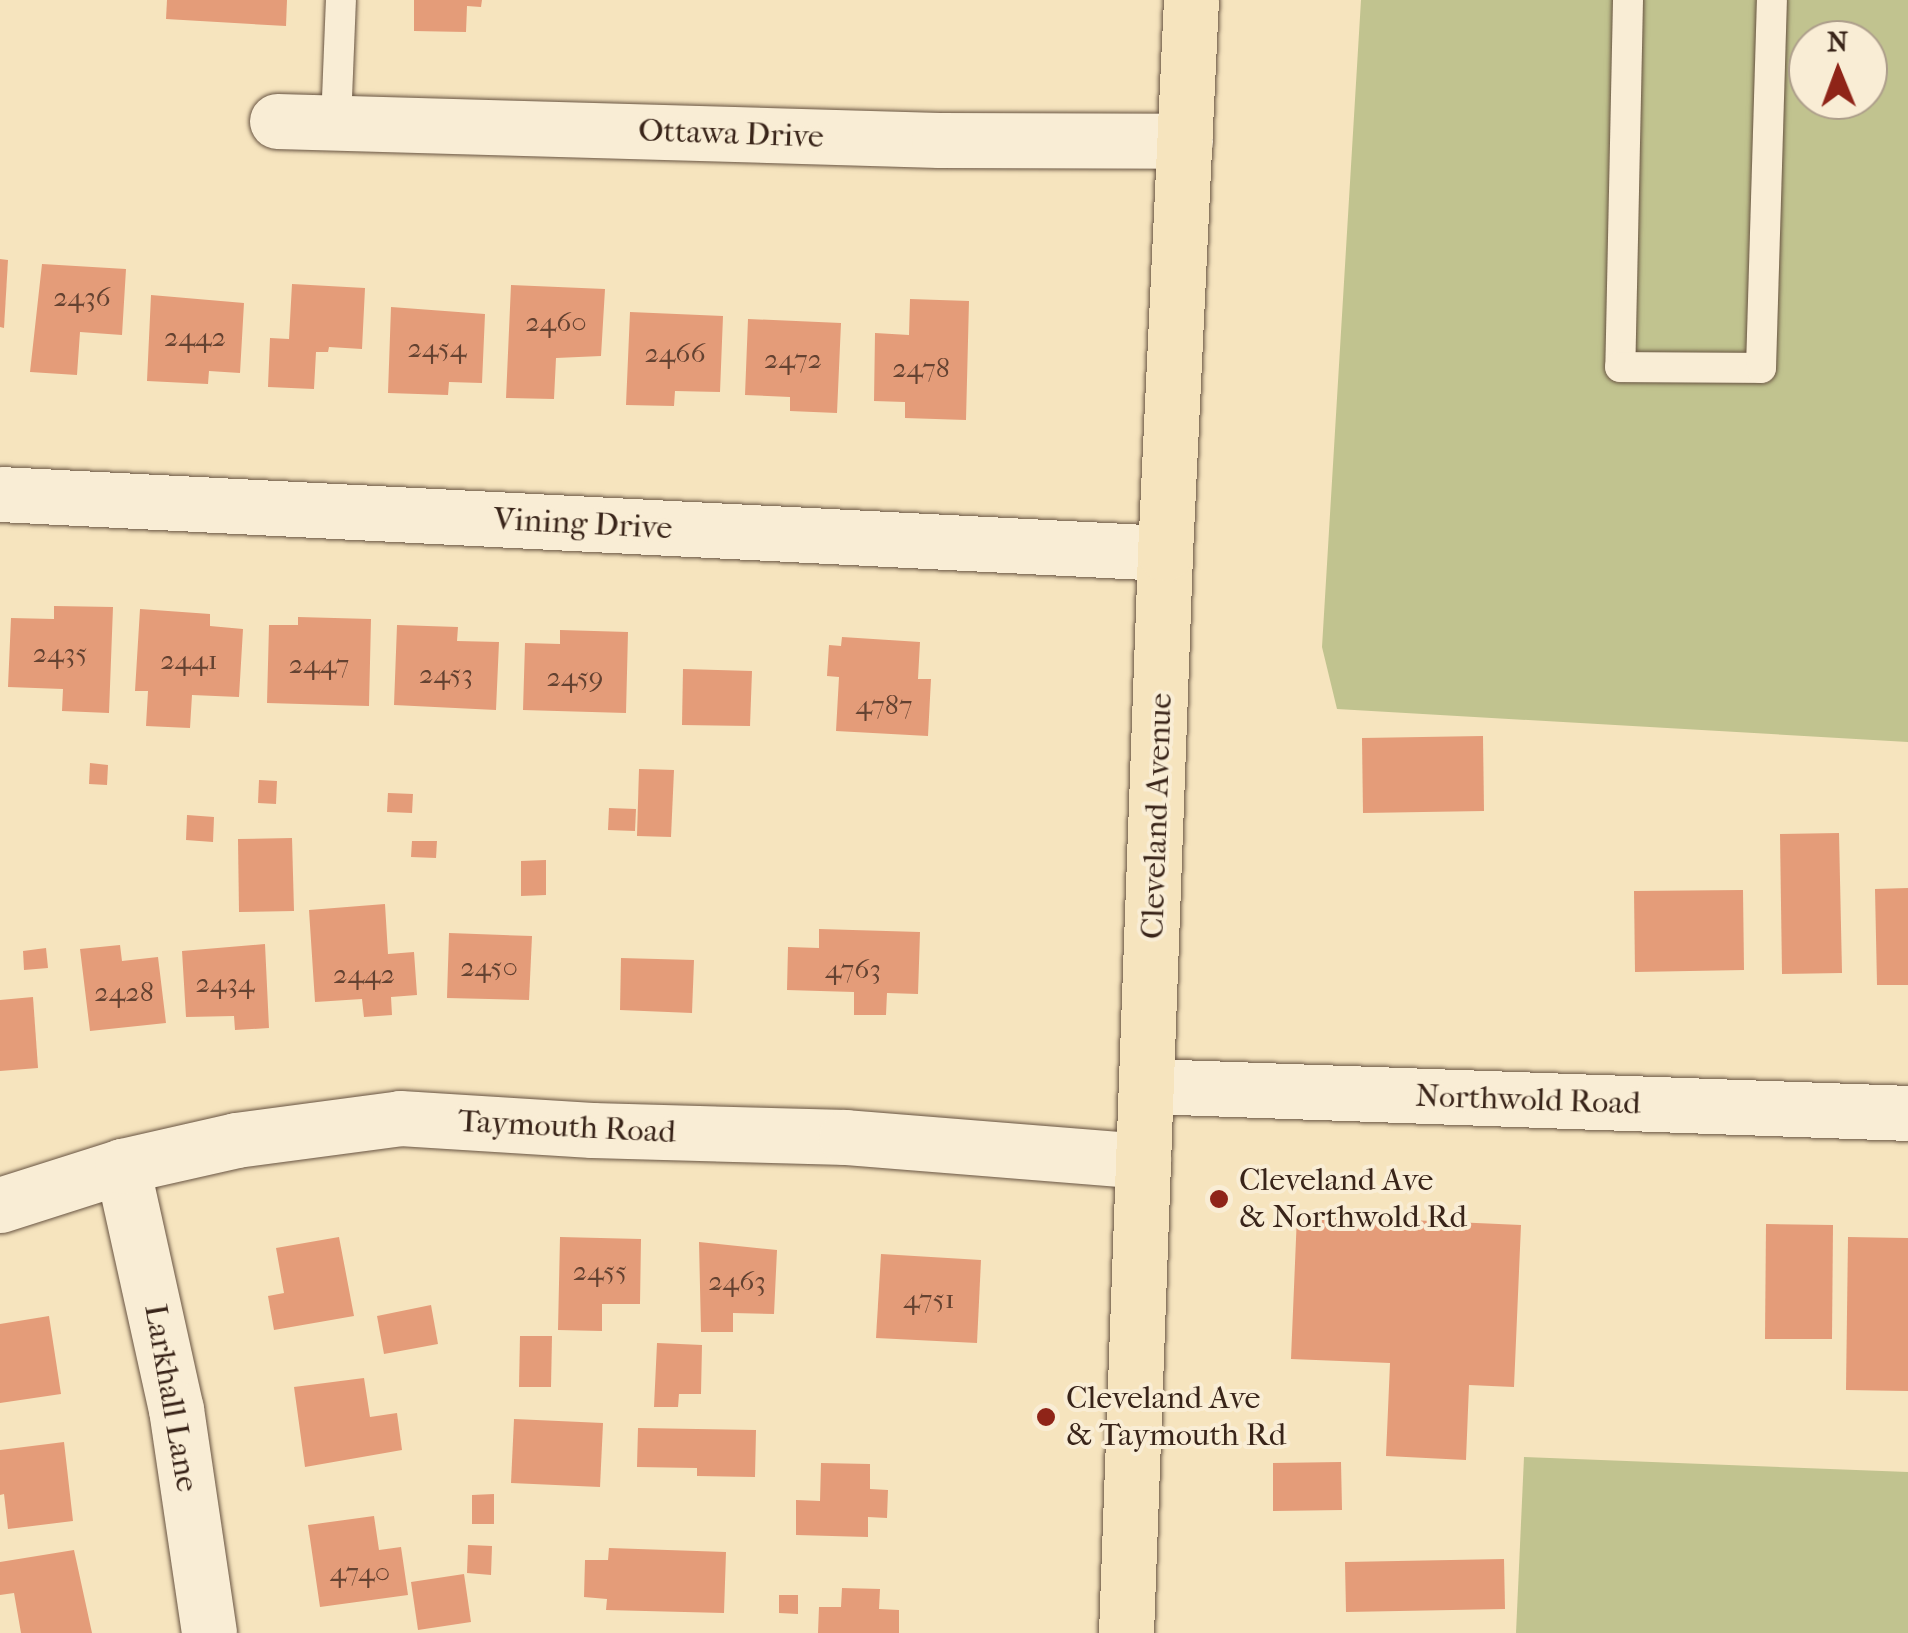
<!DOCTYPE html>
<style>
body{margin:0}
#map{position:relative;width:1908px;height:1633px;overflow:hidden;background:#f6e4be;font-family:"IM FELL French Canon",serif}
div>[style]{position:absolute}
.green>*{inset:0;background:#c1c38f}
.building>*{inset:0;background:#e49c79}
.roads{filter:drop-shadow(0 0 2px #685442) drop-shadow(0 0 2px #685442)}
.lane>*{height:30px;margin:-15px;padding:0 15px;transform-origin:15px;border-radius:15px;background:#f9edd5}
.street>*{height:55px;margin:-27.5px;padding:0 27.5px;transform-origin:27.5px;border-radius:27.5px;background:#f9edd5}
.primary>*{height:55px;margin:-27.5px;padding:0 27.5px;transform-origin:27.5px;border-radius:27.5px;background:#f6e4be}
.dots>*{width:28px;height:28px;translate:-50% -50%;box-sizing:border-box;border:5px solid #f9edd5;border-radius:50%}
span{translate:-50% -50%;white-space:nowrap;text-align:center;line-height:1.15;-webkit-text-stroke:8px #f9edd5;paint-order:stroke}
.number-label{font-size:28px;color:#644231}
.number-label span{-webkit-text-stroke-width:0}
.street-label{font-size:32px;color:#392419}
.poi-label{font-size:32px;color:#392419}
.left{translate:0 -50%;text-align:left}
.north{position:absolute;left:1788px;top:20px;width:100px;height:100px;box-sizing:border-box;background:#f9edd5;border:2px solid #ac9d8a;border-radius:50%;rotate:359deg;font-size:28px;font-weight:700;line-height:40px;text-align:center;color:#392419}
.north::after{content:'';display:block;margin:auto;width:35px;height:45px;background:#8f2418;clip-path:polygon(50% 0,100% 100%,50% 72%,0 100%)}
</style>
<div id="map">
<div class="green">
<div style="clip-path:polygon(evenodd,1361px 0,1908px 0,1908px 742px,1337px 709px,1322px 647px,1361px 0,1808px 40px,1868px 40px,1868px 100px,1808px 100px,1808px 40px)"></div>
<div style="clip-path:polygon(1524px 1457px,1908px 1472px,1908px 1633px,1516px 1633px)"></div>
</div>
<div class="building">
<div style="clip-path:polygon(167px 0,287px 0,286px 26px,166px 19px)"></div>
<div style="clip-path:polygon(414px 0,482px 0,481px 7px,467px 6px,466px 32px,414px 31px)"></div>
<div style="clip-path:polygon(0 259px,8px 260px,4px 328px,0 327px)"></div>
<div style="clip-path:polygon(42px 264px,126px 269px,122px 335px,80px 332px,77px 375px,30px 372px)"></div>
<div style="clip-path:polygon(292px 284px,365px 288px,362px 349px,329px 347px,328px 352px,316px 352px,314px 389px,268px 387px,270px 338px,289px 339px)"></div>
<div style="clip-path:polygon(511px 285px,605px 289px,601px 356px,556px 358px,554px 399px,506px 398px)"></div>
<div style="clip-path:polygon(151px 295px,244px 303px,240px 373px,209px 371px,208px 384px,147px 381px)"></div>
<div style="clip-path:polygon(910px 299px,969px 301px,966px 420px,905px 418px,905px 402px,874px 401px,875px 333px,909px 335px)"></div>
<div style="clip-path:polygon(391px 307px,485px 314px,482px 383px,449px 382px,448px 395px,388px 393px)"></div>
<div style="clip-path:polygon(630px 312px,723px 316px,720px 392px,675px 391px,674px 406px,626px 405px)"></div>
<div style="clip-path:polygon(748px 319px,841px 323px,837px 413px,790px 411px,790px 397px,745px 395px)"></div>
<div style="clip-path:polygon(54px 606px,113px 607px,109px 713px,62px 711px,63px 689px,8px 687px,11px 618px,54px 619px)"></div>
<div style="clip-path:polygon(140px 609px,210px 614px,210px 626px,243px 629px,239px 697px,192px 695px,190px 728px,146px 726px,148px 691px,135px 691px)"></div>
<div style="clip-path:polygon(298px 617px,371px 619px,369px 706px,267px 703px,269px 625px,298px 625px)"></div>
<div style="clip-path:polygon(397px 625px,458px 627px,457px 641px,499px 642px,496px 710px,394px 705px)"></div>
<div style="clip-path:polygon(560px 630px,628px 632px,626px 713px,523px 710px,525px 643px,560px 644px)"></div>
<div style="clip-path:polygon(842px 637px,920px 642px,918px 679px,931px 679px,928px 736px,836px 731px,839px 677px,827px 676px,829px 645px,841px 646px)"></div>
<div style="clip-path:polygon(683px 669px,752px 671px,750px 726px,682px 725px)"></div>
<div style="clip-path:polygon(1483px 736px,1484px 811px,1363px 813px,1362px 738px)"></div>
<div style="clip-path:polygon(90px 763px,108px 765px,107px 785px,89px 784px)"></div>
<div style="clip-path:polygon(639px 769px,674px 770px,671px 837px,637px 836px)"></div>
<div style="clip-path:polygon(259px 780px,277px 781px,276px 804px,258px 803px)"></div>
<div style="clip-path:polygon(388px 793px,413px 794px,412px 813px,387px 812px)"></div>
<div style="clip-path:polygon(609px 808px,636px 809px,635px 831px,608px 830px)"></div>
<div style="clip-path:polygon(187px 815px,214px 817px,213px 842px,186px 840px)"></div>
<div style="clip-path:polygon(1839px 833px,1842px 973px,1782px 974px,1780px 834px)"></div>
<div style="clip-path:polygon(292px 838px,294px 911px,239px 912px,238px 839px)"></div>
<div style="clip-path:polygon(412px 841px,437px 841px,436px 858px,411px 857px)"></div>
<div style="clip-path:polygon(546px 860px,546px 895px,521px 896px,521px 861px)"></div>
<div style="clip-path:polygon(1908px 888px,1908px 985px,1877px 985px,1875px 889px)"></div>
<div style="clip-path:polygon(1743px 890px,1744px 970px,1635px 972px,1634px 891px)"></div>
<div style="clip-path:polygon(385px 904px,388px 954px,414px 952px,417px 995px,391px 997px,392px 1015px,364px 1017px,362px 999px,315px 1002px,309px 910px)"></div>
<div style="clip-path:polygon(819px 929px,920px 932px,918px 994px,887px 993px,886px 1015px,854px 1015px,854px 992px,787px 990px,788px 947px,819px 948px)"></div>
<div style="clip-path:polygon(449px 933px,532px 936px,529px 1000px,447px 998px)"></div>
<div style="clip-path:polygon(265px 944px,269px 1028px,235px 1030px,234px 1016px,186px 1017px,182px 951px)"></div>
<div style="clip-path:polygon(120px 945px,122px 961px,158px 957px,166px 1023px,90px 1031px,80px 949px)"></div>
<div style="clip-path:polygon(46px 948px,48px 968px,24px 970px,23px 951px)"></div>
<div style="clip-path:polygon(621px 958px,694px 960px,692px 1013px,620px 1010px)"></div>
<div style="clip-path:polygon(33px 997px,38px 1068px,0 1071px,0 1000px)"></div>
<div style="clip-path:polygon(1297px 1215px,1521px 1225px,1514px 1387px,1469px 1385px,1466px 1460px,1386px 1456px,1390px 1363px,1291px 1359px)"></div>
<div style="clip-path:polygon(1766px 1224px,1833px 1225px,1832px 1339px,1765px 1339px)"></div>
<div style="clip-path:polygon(339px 1237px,354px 1316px,274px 1330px,268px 1296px,284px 1293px,276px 1248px)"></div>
<div style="clip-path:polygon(560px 1237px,641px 1239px,640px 1304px,602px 1304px,602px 1331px,558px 1330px)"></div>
<div style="clip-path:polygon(1848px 1237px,1908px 1238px,1908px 1391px,1846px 1390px)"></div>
<div style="clip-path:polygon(699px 1242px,777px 1250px,774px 1314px,733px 1313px,733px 1332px,701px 1332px)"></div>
<div style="clip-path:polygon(881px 1254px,981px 1260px,977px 1343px,876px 1338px)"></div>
<div style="clip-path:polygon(431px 1305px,438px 1344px,384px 1354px,377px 1316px)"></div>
<div style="clip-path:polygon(49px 1316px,61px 1394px,0 1403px,0 1324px)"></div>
<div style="clip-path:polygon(520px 1336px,552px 1336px,551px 1387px,519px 1387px)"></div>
<div style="clip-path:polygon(657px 1343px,702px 1345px,701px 1394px,679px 1394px,678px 1407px,654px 1407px)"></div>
<div style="clip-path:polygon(364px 1378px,370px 1417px,397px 1413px,402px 1450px,305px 1467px,294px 1387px)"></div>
<div style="clip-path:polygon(514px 1419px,603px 1423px,600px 1487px,511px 1483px)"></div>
<div style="clip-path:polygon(638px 1428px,756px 1430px,755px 1477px,697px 1476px,697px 1468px,637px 1467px)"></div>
<div style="clip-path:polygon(64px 1442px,73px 1521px,8px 1529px,4px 1494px,0 1495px,0 1450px)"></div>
<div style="clip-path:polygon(1341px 1462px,1342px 1510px,1273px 1511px,1273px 1463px)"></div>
<div style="clip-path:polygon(821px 1463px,870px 1464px,870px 1489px,888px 1490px,887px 1518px,868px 1517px,868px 1537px,796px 1535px,796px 1500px,820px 1501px)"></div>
<div style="clip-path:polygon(494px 1494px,494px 1524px,472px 1524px,472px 1495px)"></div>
<div style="clip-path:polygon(374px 1516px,379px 1550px,401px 1547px,408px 1595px,320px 1607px,308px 1525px)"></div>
<div style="clip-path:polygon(468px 1545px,492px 1546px,491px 1575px,467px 1573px)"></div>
<div style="clip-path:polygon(609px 1548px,726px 1552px,724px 1613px,606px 1610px,607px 1599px,584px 1597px,585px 1560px,608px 1560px)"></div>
<div style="clip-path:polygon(74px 1550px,92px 1633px,21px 1633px,14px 1593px,0 1595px,0 1562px)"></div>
<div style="clip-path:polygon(1504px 1559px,1505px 1609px,1346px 1612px,1345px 1562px)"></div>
<div style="clip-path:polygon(464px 1574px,471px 1622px,418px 1630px,411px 1582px)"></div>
<div style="clip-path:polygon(842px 1588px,880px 1589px,879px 1609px,899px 1610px,899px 1633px,818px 1633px,819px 1607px,841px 1607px)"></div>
<div style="clip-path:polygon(779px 1595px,798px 1595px,798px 1614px,779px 1613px)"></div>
</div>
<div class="roads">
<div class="lane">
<div style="left:1628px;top:0;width:367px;rotate:91.2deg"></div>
<div style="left:1620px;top:367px;width:141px;rotate:0.4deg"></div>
<div style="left:1761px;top:368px;width:368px;rotate:-88.3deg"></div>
<div style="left:336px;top:123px;width:123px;rotate:-87.7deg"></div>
</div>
<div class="street">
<div style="left:277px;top:121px;width:662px;rotate:1.64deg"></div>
<div style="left:939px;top:140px;width:246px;rotate:0.2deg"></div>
<div style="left:0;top:494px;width:1166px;rotate:2.9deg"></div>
<div style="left:1148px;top:1086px;width:760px;rotate:2.03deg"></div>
<div style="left:122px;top:1166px;width:249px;rotate:77.5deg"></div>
<div style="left:176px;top:1409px;width:226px;rotate:81.6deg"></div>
<div style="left:0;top:1205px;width:128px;rotate:-17.7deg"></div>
<div style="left:122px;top:1166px;width:117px;rotate:-12.8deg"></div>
<div style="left:236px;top:1140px;width:165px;rotate:-7.6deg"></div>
<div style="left:400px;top:1118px;width:192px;rotate:3.6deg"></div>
<div style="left:592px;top:1130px;width:254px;rotate:1.6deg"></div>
<div style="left:846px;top:1137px;width:298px;rotate:4.6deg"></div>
</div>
<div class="primary">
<div style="left:1126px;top:1633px;width:1081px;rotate:-87.93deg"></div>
<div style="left:1165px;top:553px;width:554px;rotate:-87.31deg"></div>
</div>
</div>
<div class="dots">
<div style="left:1219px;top:1199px;background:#8f2418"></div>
<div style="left:1046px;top:1417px;background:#8f2418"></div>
</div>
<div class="number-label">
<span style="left:82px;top:297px">2436</span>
<span style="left:556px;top:322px">2460</span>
<span style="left:195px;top:337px">2442</span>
<span style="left:437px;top:348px">2454</span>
<span style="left:675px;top:353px">2466</span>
<span style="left:793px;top:359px">2472</span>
<span style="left:921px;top:368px">2478</span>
<span style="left:60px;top:653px">2435</span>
<span style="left:189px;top:660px">2441</span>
<span style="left:319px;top:664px">2447</span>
<span style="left:446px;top:674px">2453</span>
<span style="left:575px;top:677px">2459</span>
<span style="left:884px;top:705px">4787</span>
<span style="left:489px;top:967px">2450</span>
<span style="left:853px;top:969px">4763</span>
<span style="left:364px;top:974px">2442</span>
<span style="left:225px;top:983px">2434</span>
<span style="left:124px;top:992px">2428</span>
<span style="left:600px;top:1271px">2455</span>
<span style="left:737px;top:1281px">2463</span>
<span style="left:929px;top:1299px">4751</span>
<span style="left:360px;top:1572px">4740</span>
</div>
<div class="street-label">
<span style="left:731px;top:134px;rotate:2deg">Ottawa Drive</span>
<span style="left:583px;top:524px;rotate:3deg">Vining Drive</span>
<span style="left:1157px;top:816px;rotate:-88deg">Cleveland Avenue</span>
<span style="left:1528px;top:1100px;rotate:2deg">Northwold Road</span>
<span style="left:567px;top:1127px;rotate:3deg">Taymouth Road</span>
<span style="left:171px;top:1398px;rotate:80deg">Larkhall Lane</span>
</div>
<div class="poi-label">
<span class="left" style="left:1239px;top:1199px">Cleveland Ave<br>&amp; Northwold Rd</span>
<span class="left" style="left:1066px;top:1417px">Cleveland Ave<br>&amp; Taymouth Rd</span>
</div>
<div class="north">N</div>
</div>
